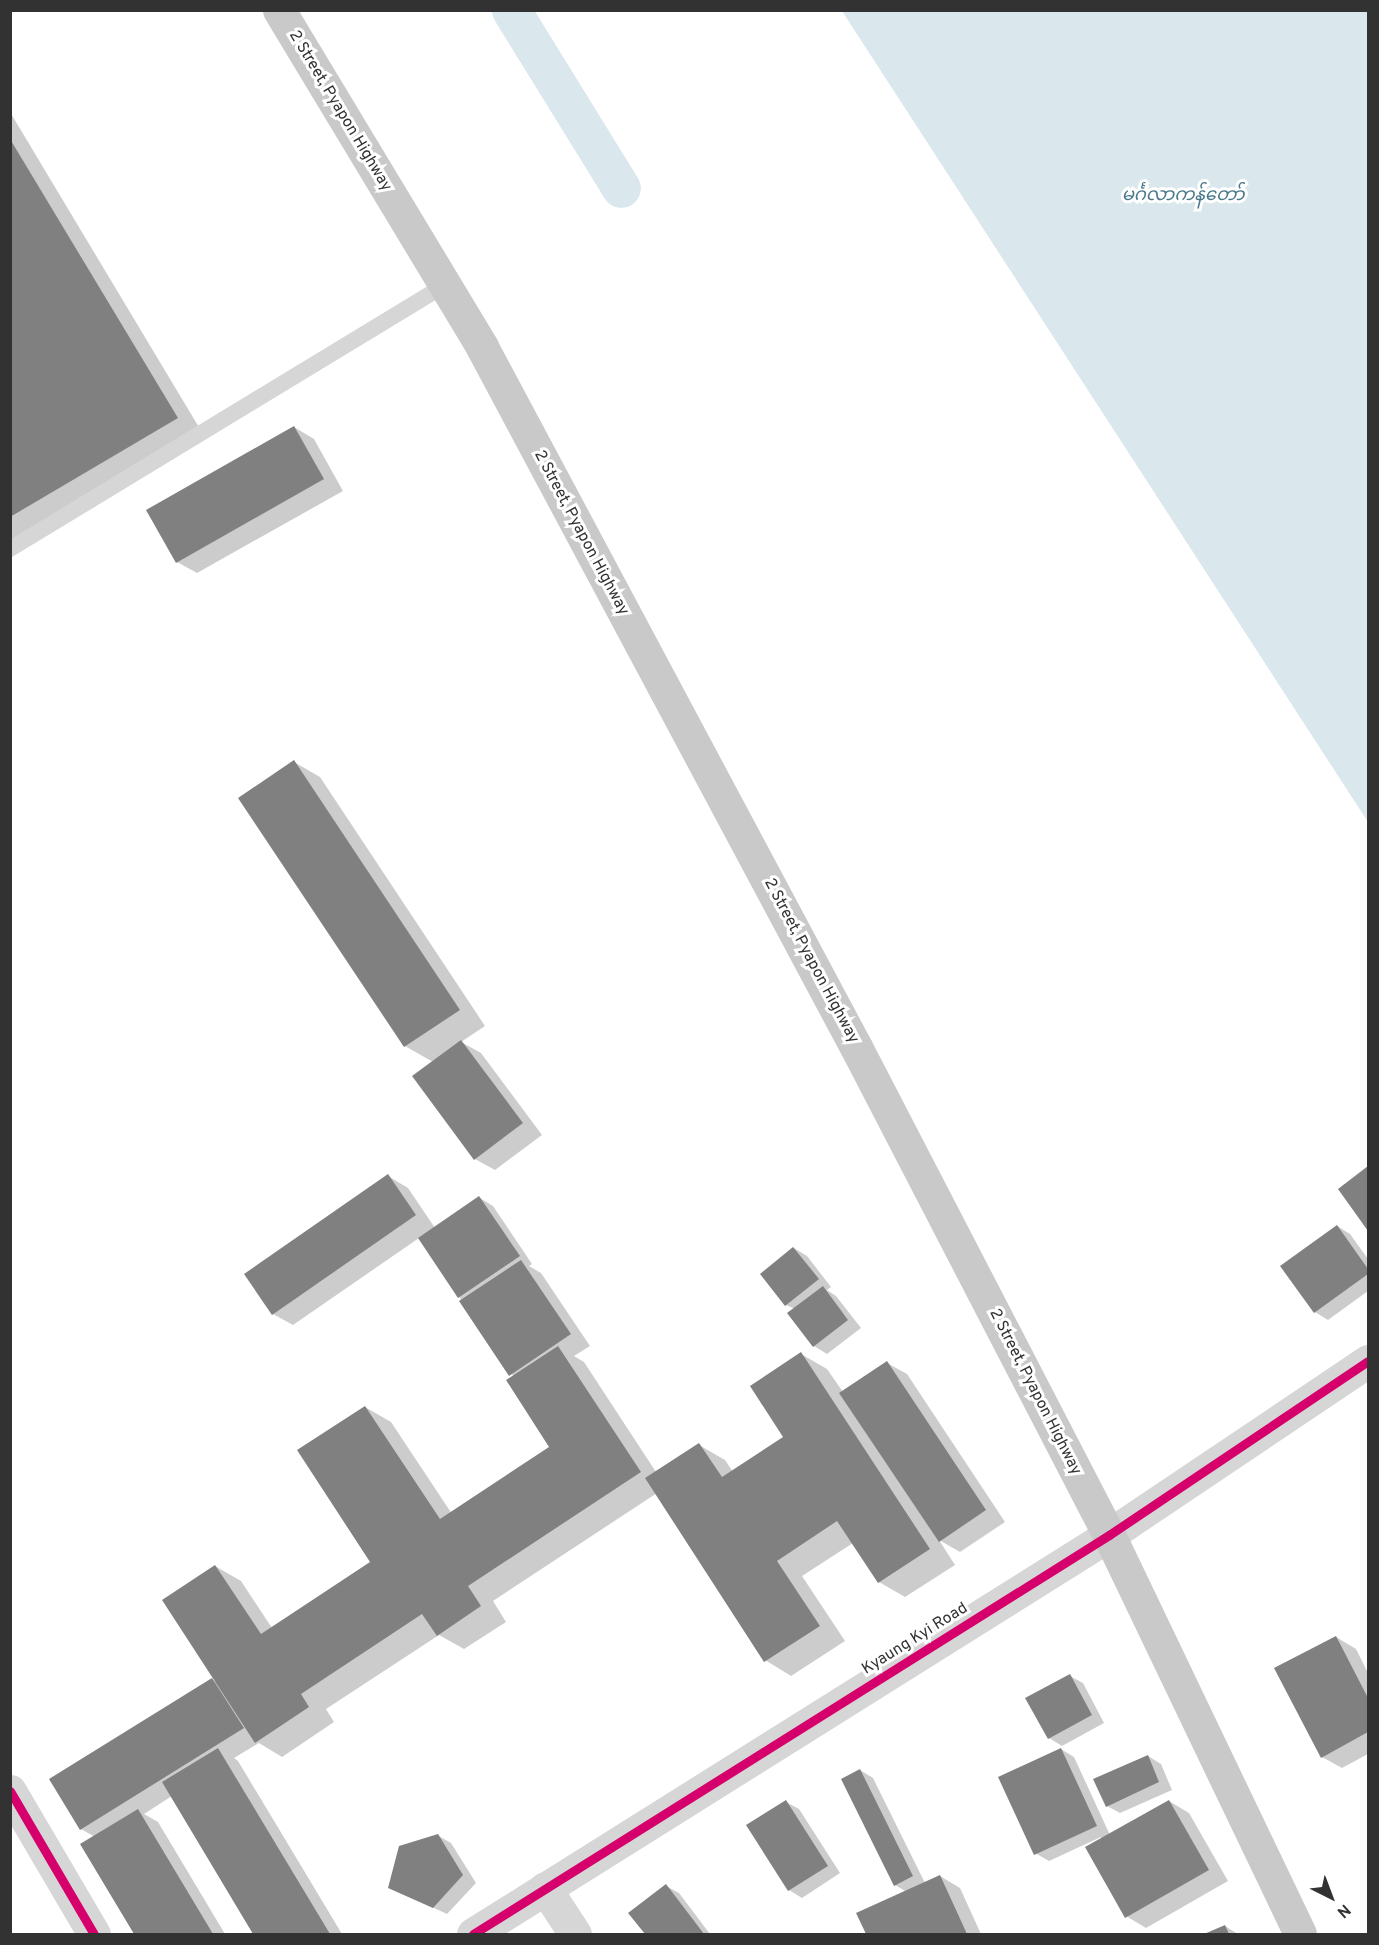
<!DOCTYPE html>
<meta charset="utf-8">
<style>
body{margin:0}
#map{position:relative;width:1379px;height:1945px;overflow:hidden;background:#fff;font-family:Overpass,"Noto Sans Myanmar",sans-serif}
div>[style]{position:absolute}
.water>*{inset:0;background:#dae7ec}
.shadow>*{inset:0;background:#0003}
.canal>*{height:39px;margin:-19.5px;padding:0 19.5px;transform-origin:19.5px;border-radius:19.5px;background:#dae7ec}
.building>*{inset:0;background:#808080}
.service>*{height:16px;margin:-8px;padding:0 8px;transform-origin:8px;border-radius:8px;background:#d6d6d6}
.minor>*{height:33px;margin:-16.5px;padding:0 16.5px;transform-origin:16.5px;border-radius:16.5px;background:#d6d6d6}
.primary>*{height:33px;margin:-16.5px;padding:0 16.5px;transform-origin:16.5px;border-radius:16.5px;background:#c9c9c9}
.cycleway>*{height:9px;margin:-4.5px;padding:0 4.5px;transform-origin:4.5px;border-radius:4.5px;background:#d6006c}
span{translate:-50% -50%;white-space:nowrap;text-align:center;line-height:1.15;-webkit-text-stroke:6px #fff;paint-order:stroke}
.street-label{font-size:16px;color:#323232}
.water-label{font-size:18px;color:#49798b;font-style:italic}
.frame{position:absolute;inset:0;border:12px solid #323232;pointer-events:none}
.north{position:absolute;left:1301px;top:1867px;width:60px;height:60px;-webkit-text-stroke:4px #fff;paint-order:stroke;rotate:138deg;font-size:16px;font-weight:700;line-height:24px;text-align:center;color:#323232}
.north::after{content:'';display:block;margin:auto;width:21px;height:27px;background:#323232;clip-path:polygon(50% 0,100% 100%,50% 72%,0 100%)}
</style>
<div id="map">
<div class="water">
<div style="clip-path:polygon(842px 11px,1368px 11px,1368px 822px)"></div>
</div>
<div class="shadow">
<div style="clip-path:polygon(10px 112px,203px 434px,10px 547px)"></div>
<div style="clip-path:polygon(294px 427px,314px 439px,343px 491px,197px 573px,177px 562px)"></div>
<div style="clip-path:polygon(294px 762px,320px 777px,485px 1026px,461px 1042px,481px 1053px,542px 1135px,495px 1170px,475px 1159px,433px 1062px,405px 1046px,240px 798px)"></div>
<div style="clip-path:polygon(1368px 1168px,1368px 1229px,1340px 1189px)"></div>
<div style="clip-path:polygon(388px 1176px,408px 1188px,435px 1228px,480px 1198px,493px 1206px,532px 1264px,529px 1266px,541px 1273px,590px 1346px,574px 1356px,584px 1362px,656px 1472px,699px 1445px,725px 1460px,733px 1472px,785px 1438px,801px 1354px,827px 1369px,843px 1392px,887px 1363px,907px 1374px,1005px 1522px,960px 1552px,939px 1540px,955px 1565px,905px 1597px,879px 1582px,853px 1543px,802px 1576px,845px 1641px,791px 1676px,765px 1660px,657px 1493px,493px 1601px,506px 1622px,464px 1649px,439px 1635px,326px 1709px,334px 1722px,282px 1757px,259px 1743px,234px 1758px,238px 1761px,342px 1934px,254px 1934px,172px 1796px,144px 1814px,158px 1822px,225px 1934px,136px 1934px,82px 1845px,95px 1837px,81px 1829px,212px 1680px,219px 1684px,215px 1566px,241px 1581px,272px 1628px,372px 1562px,365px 1407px,391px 1422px,452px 1514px,551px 1447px,514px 1377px,419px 1238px,293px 1325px,273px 1314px)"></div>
<div style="clip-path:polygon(1337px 1226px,1350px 1234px,1368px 1259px,1368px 1291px,1328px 1320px,1315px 1312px)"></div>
<div style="clip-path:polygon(794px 1248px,807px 1256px,831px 1287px,827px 1290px,836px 1296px,861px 1328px,827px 1354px,814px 1346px,795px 1309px,786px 1305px)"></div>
<div style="clip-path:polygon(1336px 1637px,1356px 1649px,1368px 1673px,1368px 1754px,1342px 1768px,1322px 1757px)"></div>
<div style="clip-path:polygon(1070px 1676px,1083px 1683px,1104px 1723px,1062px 1746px,1049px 1738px)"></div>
<div style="clip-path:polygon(1061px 1749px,1074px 1757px,1110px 1835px,1169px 1801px,1189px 1813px,1228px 1881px,1146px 1928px,1126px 1916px,1101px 1837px,1049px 1861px,1035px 1853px)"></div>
<div style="clip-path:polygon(1148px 1756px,1161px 1764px,1172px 1790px,1120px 1813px,1107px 1806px)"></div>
<div style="clip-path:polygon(860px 1770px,873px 1778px,925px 1883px,940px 1876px,960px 1888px,981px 1934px,867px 1934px,858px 1914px,907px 1892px,895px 1885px)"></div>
<div style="clip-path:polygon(786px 1802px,799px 1809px,840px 1873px,802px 1898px,789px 1890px)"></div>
<div style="clip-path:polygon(437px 1835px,451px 1843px,476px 1883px,447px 1914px,390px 1888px)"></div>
<div style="clip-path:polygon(666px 1886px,679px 1893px,710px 1934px,646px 1934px,630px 1913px)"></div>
<div style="clip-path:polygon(1225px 1926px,1238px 1934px,1207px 1934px)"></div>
</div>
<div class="canal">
<div style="left:511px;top:10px;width:209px;rotate:58.3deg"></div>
</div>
<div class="building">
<div style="clip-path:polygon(10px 139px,178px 418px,10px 517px)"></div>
<div style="clip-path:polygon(294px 426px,324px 479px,176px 563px,146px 510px)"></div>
<div style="clip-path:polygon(294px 760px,460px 1010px,404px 1047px,238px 798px)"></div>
<div style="clip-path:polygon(461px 1040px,523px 1123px,474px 1160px,412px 1076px)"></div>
<div style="clip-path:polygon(1368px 1166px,1368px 1231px,1338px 1189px)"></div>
<div style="clip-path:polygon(388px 1174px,416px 1215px,272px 1315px,244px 1274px)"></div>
<div style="clip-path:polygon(479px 1196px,520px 1256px,458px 1298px,418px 1238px)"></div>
<div style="clip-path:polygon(1337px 1225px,1368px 1269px,1368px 1274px,1314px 1313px,1280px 1266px)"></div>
<div style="clip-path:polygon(793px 1247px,819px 1279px,785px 1306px,760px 1274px)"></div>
<div style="clip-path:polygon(521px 1260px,571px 1334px,509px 1376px,459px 1301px)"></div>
<div style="clip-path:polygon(823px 1286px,848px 1320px,813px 1347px,787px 1313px)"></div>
<div style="clip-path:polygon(558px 1346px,641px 1472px,468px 1586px,481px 1606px,437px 1636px,422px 1614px,301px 1694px,309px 1707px,255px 1743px,162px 1600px,215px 1565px,261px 1634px,370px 1562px,297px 1450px,365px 1406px,440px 1519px,549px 1447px,506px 1380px)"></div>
<div style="clip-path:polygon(801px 1352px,930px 1549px,878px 1583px,837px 1521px,777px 1561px,820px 1626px,764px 1662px,645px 1478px,699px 1443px,722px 1477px,783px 1437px,750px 1386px)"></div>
<div style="clip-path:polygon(887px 1361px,986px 1510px,939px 1542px,839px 1393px)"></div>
<div style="clip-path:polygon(1336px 1636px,1368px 1698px,1368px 1732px,1321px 1758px,1274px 1668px)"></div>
<div style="clip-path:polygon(1070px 1674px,1092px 1715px,1048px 1739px,1025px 1698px)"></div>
<div style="clip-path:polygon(212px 1678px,244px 1728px,80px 1830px,49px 1779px)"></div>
<div style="clip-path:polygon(218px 1748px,330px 1934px,253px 1934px,162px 1782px)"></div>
<div style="clip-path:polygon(1061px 1748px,1097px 1826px,1034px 1855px,998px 1777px)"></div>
<div style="clip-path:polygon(1148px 1755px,1159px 1782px,1106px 1807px,1093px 1779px)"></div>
<div style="clip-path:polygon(860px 1769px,913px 1876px,894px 1886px,841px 1779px)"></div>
<div style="clip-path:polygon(786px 1800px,828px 1866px,788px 1891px,746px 1825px)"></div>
<div style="clip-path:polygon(1169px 1800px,1209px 1870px,1125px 1918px,1085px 1847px)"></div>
<div style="clip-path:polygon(138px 1809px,213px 1934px,134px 1934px,80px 1844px)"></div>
<div style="clip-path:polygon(438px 1834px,463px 1875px,433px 1908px,388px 1888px,399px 1846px)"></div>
<div style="clip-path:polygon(940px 1875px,967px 1934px,866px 1934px,856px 1913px)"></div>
<div style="clip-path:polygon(666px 1884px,704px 1934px,645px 1934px,628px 1913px)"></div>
<div style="clip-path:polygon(1225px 1925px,1229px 1934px,1204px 1934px)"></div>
</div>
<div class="service">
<div style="left:10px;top:549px;width:509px;rotate:-31.25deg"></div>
</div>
<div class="minor">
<div style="left:10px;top:1791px;width:166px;rotate:59.6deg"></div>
<div style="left:545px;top:1888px;width:55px;rotate:56.9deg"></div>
<div style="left:473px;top:1934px;width:751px;rotate:-32.1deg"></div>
<div style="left:1109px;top:1535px;width:312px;rotate:-33.9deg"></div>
</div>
<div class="primary">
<div style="left:279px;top:10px;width:393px;rotate:58.9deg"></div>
<div style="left:482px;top:347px;width:794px;rotate:61.89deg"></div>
<div style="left:856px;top:1047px;width:550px;rotate:62.6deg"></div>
<div style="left:1109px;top:1535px;width:442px;rotate:64.4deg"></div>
</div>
<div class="cycleway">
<div style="left:10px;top:1791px;width:166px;rotate:59.6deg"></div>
<div style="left:473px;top:1934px;width:751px;rotate:-32.1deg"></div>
<div style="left:1109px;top:1535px;width:312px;rotate:-33.9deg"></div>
</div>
<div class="street-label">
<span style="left:340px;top:111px;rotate:59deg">2 Street, Pyapon Highway</span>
<span style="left:581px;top:533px;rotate:62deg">2 Street, Pyapon Highway</span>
<span style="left:811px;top:961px;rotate:62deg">2 Street, Pyapon Highway</span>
<span style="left:1035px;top:1392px;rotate:63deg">2 Street, Pyapon Highway</span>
<span style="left:915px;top:1639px;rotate:-32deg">Kyaung Kyi Road</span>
</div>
<div class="water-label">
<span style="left:1183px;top:196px">မင်္ဂလာကန်တော်</span>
</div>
<div class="frame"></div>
<div class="north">N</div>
</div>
